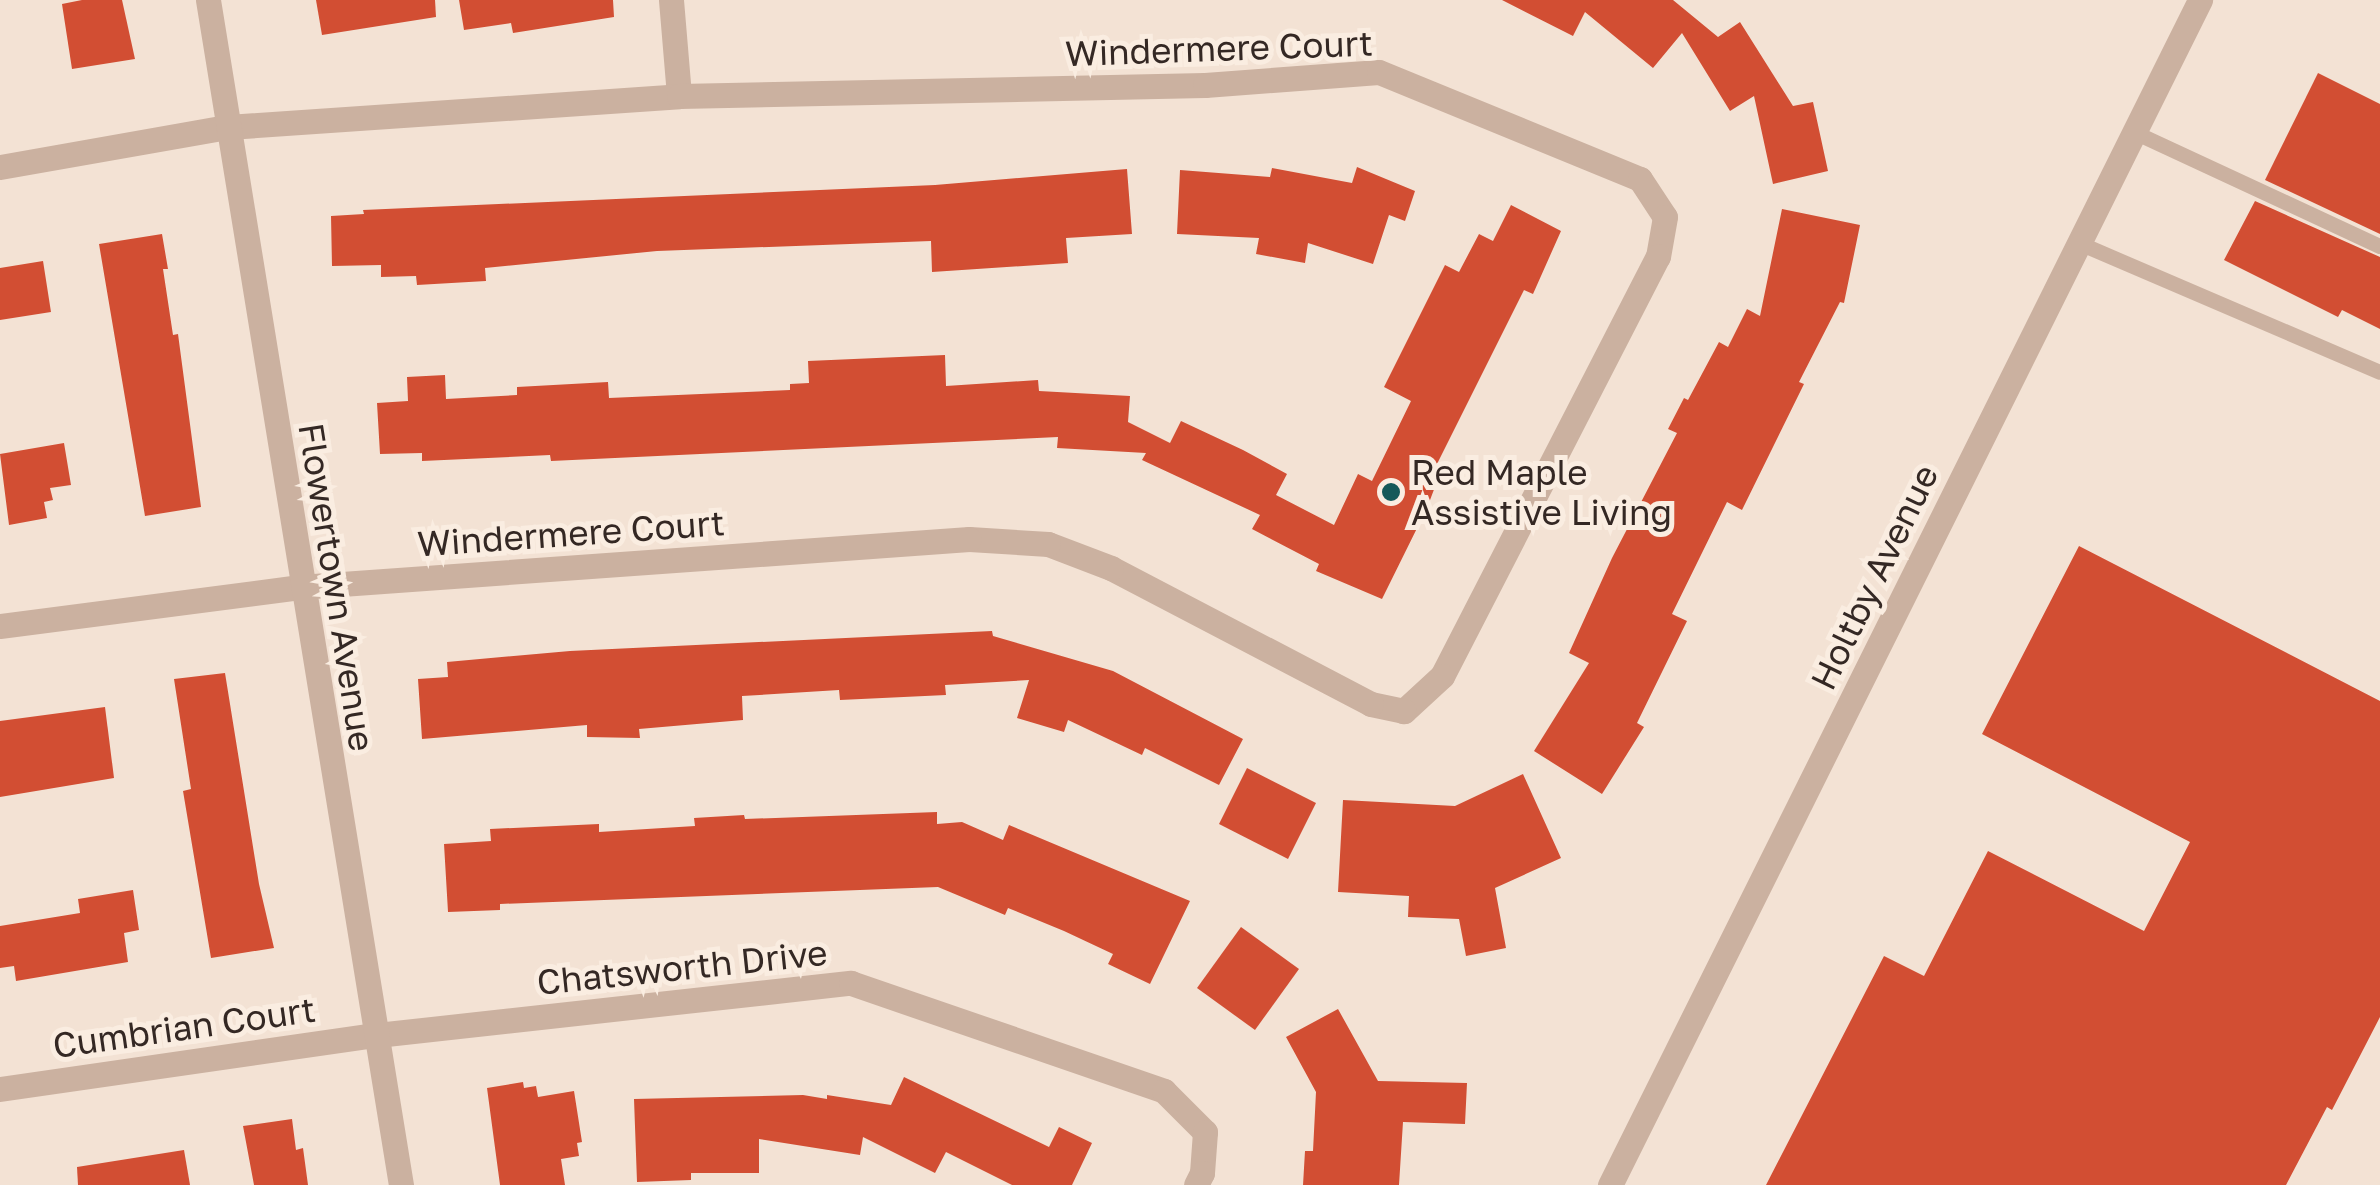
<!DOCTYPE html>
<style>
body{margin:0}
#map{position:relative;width:2380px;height:1185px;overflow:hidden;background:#f3e2d4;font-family:"Golos Text",sans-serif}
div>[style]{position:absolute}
.building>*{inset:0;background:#d24e33}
.service>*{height:15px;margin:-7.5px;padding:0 7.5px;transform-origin:7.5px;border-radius:7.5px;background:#cbb1a0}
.minor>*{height:25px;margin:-12.5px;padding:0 12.5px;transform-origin:12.5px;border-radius:12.5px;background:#cbb1a0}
.tertiary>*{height:25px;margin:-12.5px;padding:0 12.5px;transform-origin:12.5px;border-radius:12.5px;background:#cbb1a0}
.dots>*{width:28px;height:28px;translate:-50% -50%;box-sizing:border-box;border:5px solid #faede1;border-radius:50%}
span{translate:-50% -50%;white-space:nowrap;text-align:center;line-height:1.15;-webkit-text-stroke:10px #faede1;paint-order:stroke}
.street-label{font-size:35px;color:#342824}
.poi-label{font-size:35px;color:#342824}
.left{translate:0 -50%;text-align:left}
</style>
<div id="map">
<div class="building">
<div style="clip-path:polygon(82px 0,122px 0,135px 59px,72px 69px,62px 4px)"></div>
<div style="clip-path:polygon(316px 0,435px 0,436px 17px,322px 35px)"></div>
<div style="clip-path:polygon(459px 0,613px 0,614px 17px,513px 33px,511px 23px,464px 30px)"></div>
<div style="clip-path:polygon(1502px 0,1673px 0,1718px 37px,1740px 22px,1793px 106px,1813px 102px,1828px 171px,1773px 184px,1754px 96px,1730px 111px,1682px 33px,1653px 68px,1585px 12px,1573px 36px)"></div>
<div style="clip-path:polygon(2318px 73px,2380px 104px,2380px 234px,2265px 180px)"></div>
<div style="clip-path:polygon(1357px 167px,1415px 191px,1405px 221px,1389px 215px,1373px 264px,1308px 243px,1305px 263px,1256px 254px,1259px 238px,1177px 234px,1180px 170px,1270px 177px,1272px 168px,1352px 183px)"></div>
<div style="clip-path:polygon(1127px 169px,1132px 234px,1066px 238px,1068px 263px,932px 272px,931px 241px,657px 251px,485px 268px,486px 281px,417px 285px,416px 276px,381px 277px,381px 265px,332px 266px,331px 216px,364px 214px,363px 210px,935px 185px)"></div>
<div style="clip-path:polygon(2255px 201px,2380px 257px,2380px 329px,2342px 310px,2338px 317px,2224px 260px)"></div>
<div style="clip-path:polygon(1511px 205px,1561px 231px,1533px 294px,1524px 290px,1435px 468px,1441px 471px,1427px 508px,1382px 599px,1316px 571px,1319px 564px,1252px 529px,1260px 515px,1142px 460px,1146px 453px,1057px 448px,1058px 437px,551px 461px,550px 455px,422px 461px,422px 453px,380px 454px,377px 403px,408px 401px,407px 377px,445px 375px,446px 399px,517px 395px,517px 387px,608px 382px,609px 398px,790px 390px,790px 384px,809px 383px,808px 361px,945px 355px,946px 386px,1038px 380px,1039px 391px,1130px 396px,1128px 422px,1170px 443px,1181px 421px,1243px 450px,1287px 474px,1276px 495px,1334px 525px,1358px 474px,1372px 481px,1411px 401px,1384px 387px,1445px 265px,1459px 272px,1479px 234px,1493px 241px)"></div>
<div style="clip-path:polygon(1782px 209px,1860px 225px,1844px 303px,1840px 302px,1799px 382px,1804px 384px,1742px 510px,1727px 502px,1672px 614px,1687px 621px,1637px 723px,1644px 727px,1602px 794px,1534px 751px,1589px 663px,1569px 653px,1612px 558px,1677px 433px,1668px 429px,1684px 398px,1688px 400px,1719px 342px,1728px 347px,1747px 309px,1760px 316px)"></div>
<div style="clip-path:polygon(162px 234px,168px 269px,163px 269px,173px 335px,178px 334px,201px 507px,145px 516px,99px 244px)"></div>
<div style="clip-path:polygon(43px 261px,51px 312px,0 320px,0 268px)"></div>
<div style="clip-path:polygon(64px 443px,71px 485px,50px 488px,53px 500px,44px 502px,47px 518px,9px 525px,0 454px)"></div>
<div style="clip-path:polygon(2079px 546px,2380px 701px,2380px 1017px,2332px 1110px,2327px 1107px,2286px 1185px,1766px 1185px,1884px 956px,1924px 976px,1988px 851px,2144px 931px,2190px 842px,1982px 734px)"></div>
<div style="clip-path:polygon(992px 631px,993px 636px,1113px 671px,1243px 739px,1219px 785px,1145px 748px,1142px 755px,1068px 720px,1064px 732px,1017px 718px,1029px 680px,945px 685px,946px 695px,840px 700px,839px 690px,742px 696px,743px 720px,639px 729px,640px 738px,587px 737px,587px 725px,422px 739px,418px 679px,448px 677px,447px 662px,570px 651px)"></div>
<div style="clip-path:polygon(225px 673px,259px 884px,274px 948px,211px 958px,183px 791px,191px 789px,174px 679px)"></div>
<div style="clip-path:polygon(105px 707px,114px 778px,0 797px,0 721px)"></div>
<div style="clip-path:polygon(1247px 768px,1316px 803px,1288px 859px,1219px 824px)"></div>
<div style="clip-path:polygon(1523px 774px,1561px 858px,1495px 888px,1506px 948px,1466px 956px,1459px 919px,1408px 917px,1409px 896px,1338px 892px,1343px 800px,1455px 806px)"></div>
<div style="clip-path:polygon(937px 812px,937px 824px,962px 822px,1003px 840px,1009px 825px,1190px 901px,1150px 984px,1108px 964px,1113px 954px,1064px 931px,1008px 908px,1005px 915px,938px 887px,500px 904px,500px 910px,448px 912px,444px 844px,491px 841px,490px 829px,599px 824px,599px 832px,695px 826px,694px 818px,744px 815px,745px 819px)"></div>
<div style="clip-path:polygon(133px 890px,139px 930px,124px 933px,128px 962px,16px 981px,14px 966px,0 968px,0 926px,80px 913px,78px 899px)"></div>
<div style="clip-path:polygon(1241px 927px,1299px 969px,1255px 1030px,1197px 988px)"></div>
<div style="clip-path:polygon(1338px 1009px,1378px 1081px,1467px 1083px,1465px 1124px,1403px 1122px,1399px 1185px,1303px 1185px,1305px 1151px,1313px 1151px,1316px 1092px,1286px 1037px)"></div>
<div style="clip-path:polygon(904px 1077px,1049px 1147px,1059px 1127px,1092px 1143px,1072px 1185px,1012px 1185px,946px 1152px,935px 1173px,863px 1137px,860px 1155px,759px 1139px,759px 1173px,691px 1173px,691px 1180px,637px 1182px,634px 1099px,803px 1095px,827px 1099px,827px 1095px,891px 1105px)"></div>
<div style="clip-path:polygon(523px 1082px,524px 1088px,536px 1086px,538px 1097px,574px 1091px,582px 1142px,577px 1143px,579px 1156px,561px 1159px,565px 1185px,500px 1185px,487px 1088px)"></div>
<div style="clip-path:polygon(292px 1119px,296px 1150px,303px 1148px,308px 1185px,254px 1185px,243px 1126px)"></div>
<div style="clip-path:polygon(184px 1150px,190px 1185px,78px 1185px,77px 1167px)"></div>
</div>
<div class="service">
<div style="left:2134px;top:132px;width:271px;rotate:24.9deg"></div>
<div style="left:2079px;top:243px;width:327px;rotate:23.2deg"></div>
</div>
<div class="minor">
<div style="left:671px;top:0;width:96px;rotate:85.2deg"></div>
<div style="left:0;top:167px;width:231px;rotate:-10deg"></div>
<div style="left:228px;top:127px;width:452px;rotate:-3.9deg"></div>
<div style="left:679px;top:96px;width:526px;rotate:-1.2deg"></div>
<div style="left:1205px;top:85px;width:174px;rotate:-4.3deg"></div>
<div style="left:1379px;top:72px;width:282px;rotate:22.3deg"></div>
<div style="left:1640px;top:179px;width:45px;rotate:56.7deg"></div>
<div style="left:1665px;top:217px;width:40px;rotate:100deg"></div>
<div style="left:1658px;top:256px;width:472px;rotate:117.2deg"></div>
<div style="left:1442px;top:676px;width:52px;rotate:137.4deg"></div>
<div style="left:1404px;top:711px;width:34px;rotate:-168deg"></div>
<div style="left:1371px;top:704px;width:293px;rotate:-152.4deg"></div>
<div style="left:1111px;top:568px;width:67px;rotate:-159.1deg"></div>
<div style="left:1048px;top:544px;width:79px;rotate:-176.4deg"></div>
<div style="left:969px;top:539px;width:671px;rotate:175.9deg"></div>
<div style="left:300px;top:587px;width:303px;rotate:172.6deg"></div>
<div style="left:0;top:1089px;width:381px;rotate:-8.2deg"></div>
<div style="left:377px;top:1035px;width:477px;rotate:-6.3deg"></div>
<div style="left:851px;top:983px;width:331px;rotate:19deg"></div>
<div style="left:1164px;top:1091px;width:58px;rotate:45deg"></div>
<div style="left:1205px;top:1132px;width:41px;rotate:94.2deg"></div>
<div style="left:1202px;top:1173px;width:13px;rotate:117deg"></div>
<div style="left:1610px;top:1185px;width:1324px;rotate:-63.53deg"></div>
</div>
<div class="tertiary">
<div style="left:208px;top:0;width:1201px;rotate:80.75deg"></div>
</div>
<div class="dots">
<div style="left:1391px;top:492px;background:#165959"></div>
</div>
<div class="street-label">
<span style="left:1219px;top:48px;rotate:-2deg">Windermere Court</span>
<span style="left:571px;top:533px;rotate:-4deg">Windermere Court</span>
<span style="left:1874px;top:577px;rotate:-64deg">Holtby Avenue</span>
<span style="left:337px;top:587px;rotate:81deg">Flowertown Avenue</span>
<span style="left:682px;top:967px;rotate:-6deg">Chatsworth Drive</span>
<span style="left:184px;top:1027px;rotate:-8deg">Cumbrian Court</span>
</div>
<div class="poi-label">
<span class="left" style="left:1411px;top:492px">Red Maple<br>Assistive Living</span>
</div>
</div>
